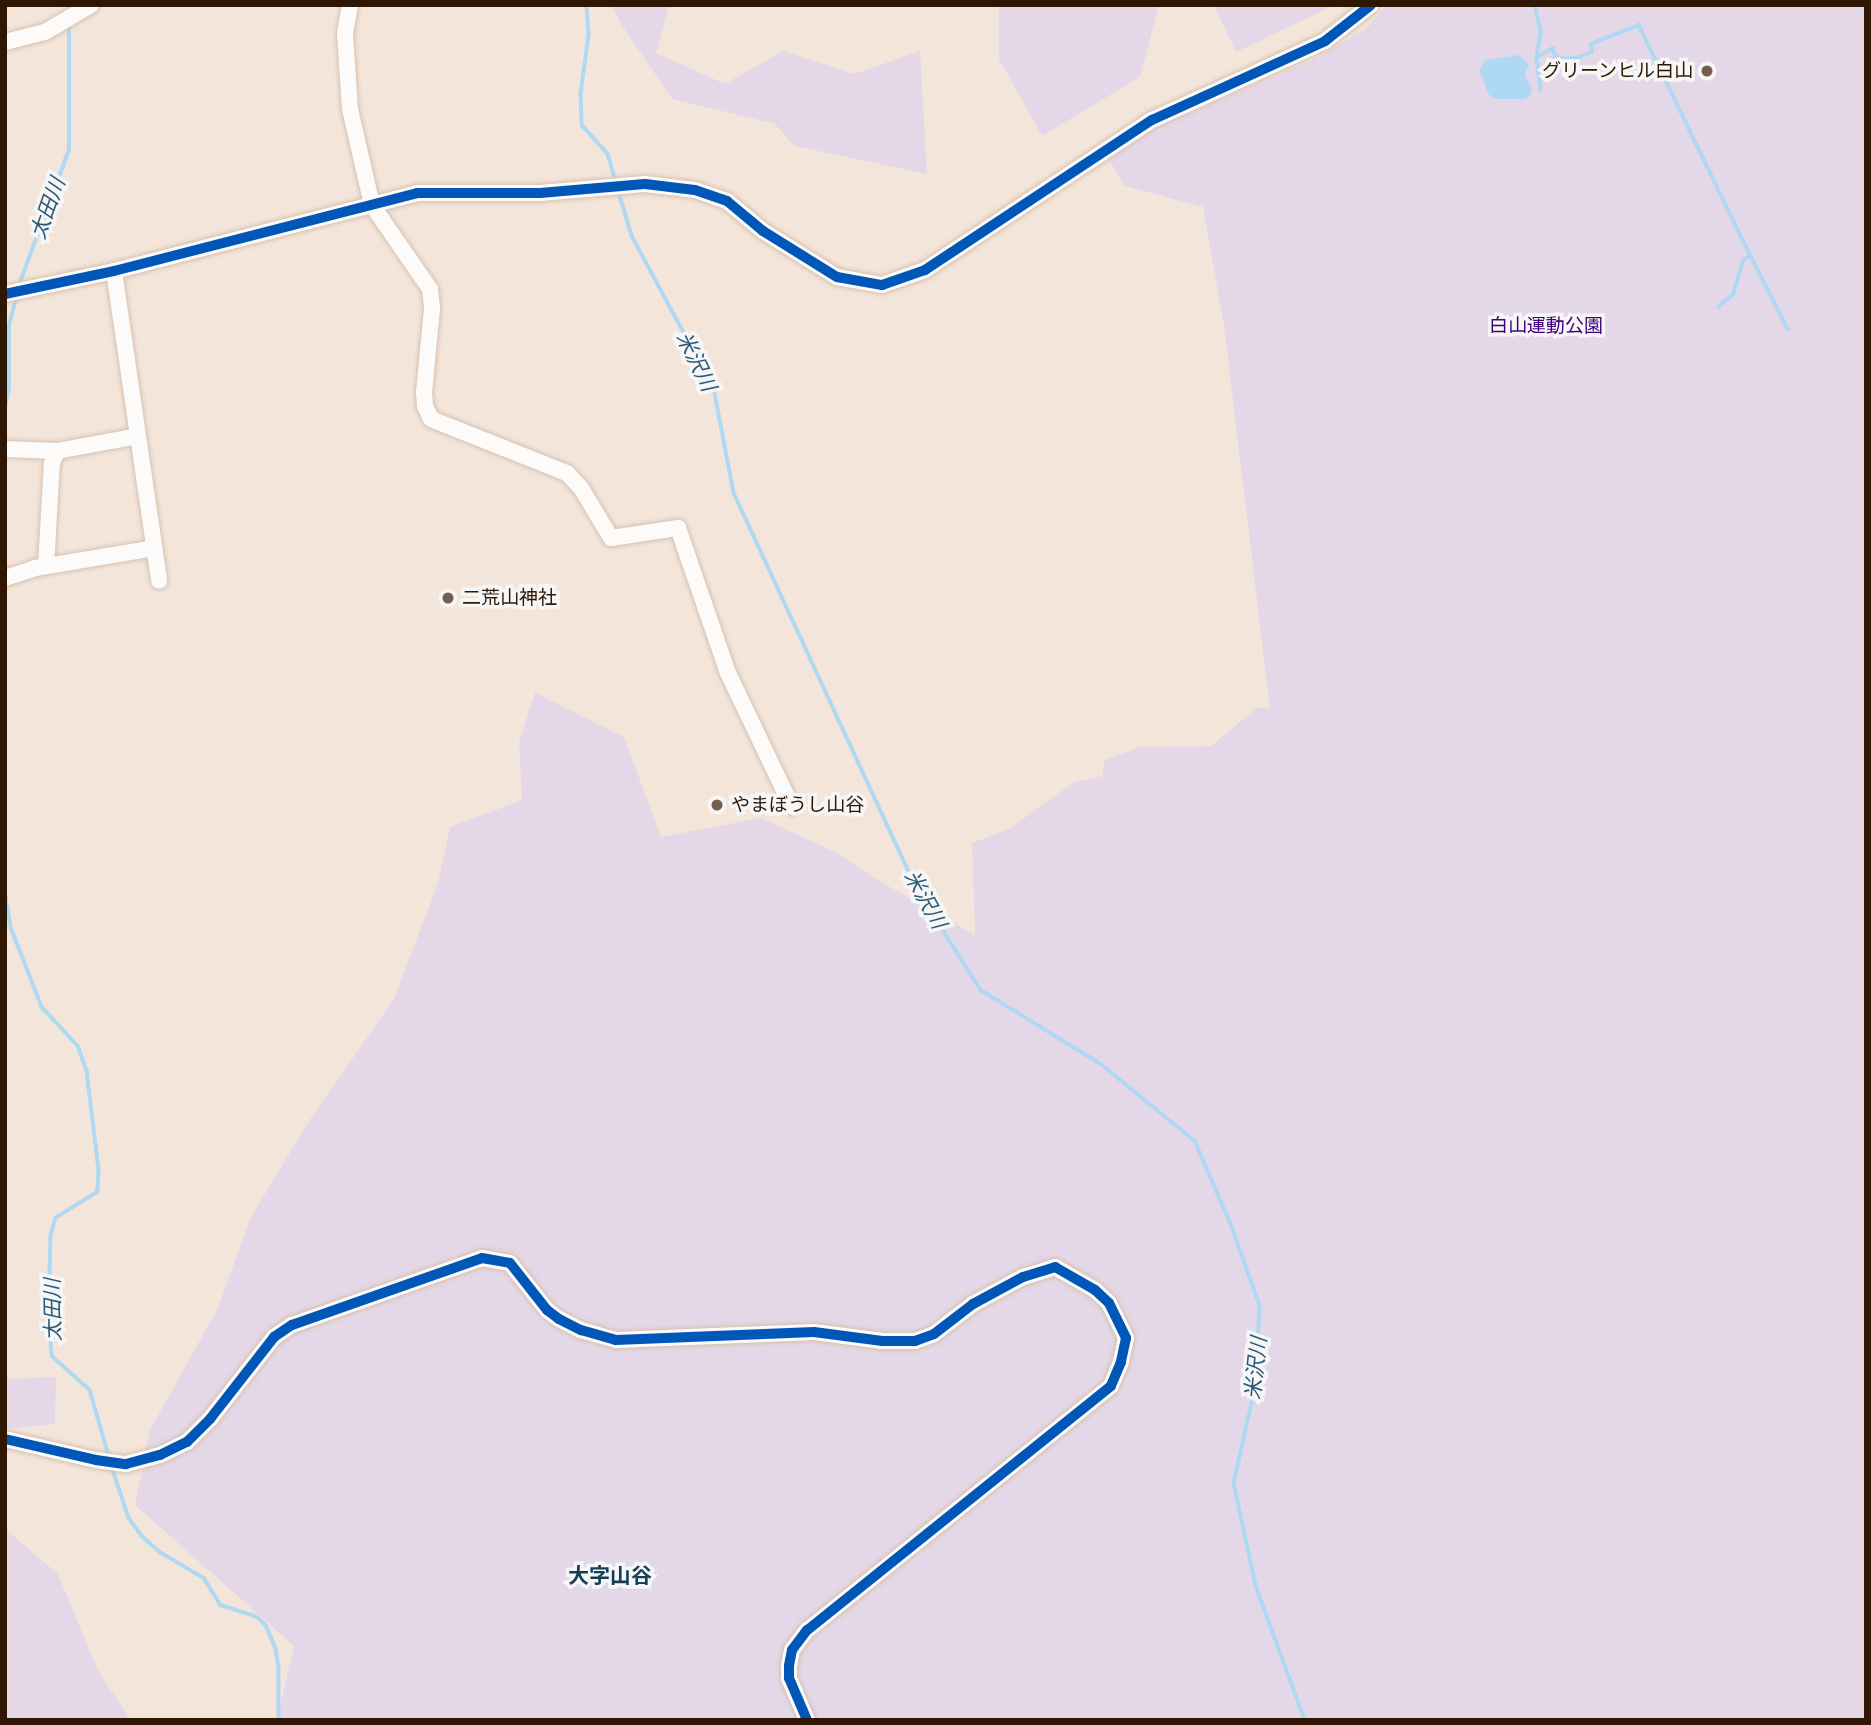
<!DOCTYPE html>
<meta charset="utf-8">
<style>
body{margin:0}
#map{position:relative;width:1871px;height:1725px;overflow:hidden;background:#f4e5da;font-family:"Asap Condensed","Noto Sans JP",sans-serif}
div>[style]{position:absolute}
.green>*{inset:0;background:#e4d8e8}
.water>*{inset:0;background:#afd8f2}
.stream>*{height:3.5px;margin:-1.75px;padding:0 1.75px;transform-origin:1.75px;border-radius:1.75px;background:#afd8f2}
.roads{filter:drop-shadow(0 0 2px #d5c2b2) drop-shadow(0 0 2px #d5c2b2)}
.minor>*{height:16px;margin:-8px;padding:0 8px;transform-origin:8px;border-radius:8px;background:#fdfbf9}
.cycleway>*{height:10px;margin:-5px;padding:0 5px;transform-origin:5px;border-radius:5px;background:#0057b8}
.dots>*{width:19px;height:19px;translate:-50% -50%;box-sizing:border-box;border:4px solid #f6f6f6;border-radius:50%}
span{translate:-50% -50%;white-space:nowrap;text-align:center;line-height:1.15;-webkit-text-stroke:7px #f6f6f6;paint-order:stroke}
.poi-label{font-size:19px;color:#2f1704}
.right{translate:-100% -50%;text-align:right}
.left{translate:0 -50%;text-align:left}
.park-label{font-size:19px;color:#40007d}
.water-label{font-size:21px;color:#2a5a77;font-style:italic}
.neighbourhood-label{font-size:21px;color:#153d54;font-weight:700}
.frame{position:absolute;inset:0;border:7px solid #2f1704;pointer-events:none}
</style>
<div id="map">
<div class="green">
<div style="clip-path:polygon(612px 5px,669px 5px,656px 53px,725px 84px,783px 51px,854px 74px,920px 51px,927px 174px,794px 146px,775px 124px,672px 99px,621px 24px)"></div>
<div style="clip-path:polygon(999px 5px,1159px 5px,1140px 77px,1042px 136px,999px 59px)"></div>
<div style="clip-path:polygon(1214px 5px,1335px 5px,1236px 52px)"></div>
<div style="clip-path:polygon(1386px 5px,1866px 5px,1866px 1720px,277px 1720px,294px 1646px,135px 1505px,150px 1430px,217px 1310px,251px 1217px,309px 1121px,394px 999px,438px 883px,450px 827px,522px 800px,519px 742px,535px 693px,624px 737px,661px 837px,761px 818px,840px 854px,874px 878px,975px 935px,972px 843px,1009px 829px,1074px 782px,1102px 776px,1105px 760px,1139px 747px,1211px 746px,1258px 707px,1270px 709px,1224px 326px,1203px 207px,1125px 186px,1107px 157px,1155px 128px,1319px 57px,1368px 27px)"></div>
<div style="clip-path:polygon(56px 1377px,55px 1424px,5px 1429px,5px 1379px)"></div>
<div style="clip-path:polygon(5px 1529px,58px 1574px,98px 1671px,131px 1720px,5px 1720px)"></div>
</div>
<div class="water">
<div style="clip-path:polygon(1519px 55px,1529px 65px,1525px 75px,1532px 89px,1530px 96px,1524px 99px,1495px 99px,1489px 95px,1479px 70px,1486px 60px)"></div>
</div>
<div class="stream">
<div style="left:587px;top:5px;width:30px;rotate:86deg"></div>
<div style="left:589px;top:35px;width:60px;rotate:97.7deg"></div>
<div style="left:581px;top:94px;width:31px;rotate:88deg"></div>
<div style="left:582px;top:125px;width:39px;rotate:48deg"></div>
<div style="left:608px;top:154px;width:29px;rotate:74deg"></div>
<div style="left:1535px;top:5px;width:28px;rotate:77deg"></div>
<div style="left:1541px;top:32px;width:25px;rotate:99deg"></div>
<div style="left:1537px;top:57px;width:33px;rotate:83deg"></div>
<div style="left:1537px;top:57px;width:18px;rotate:-29deg"></div>
<div style="left:1553px;top:48px;width:8px;rotate:76deg"></div>
<div style="left:1555px;top:56px;width:9px;rotate:18deg"></div>
<div style="left:1564px;top:59px;width:16px;rotate:-7deg"></div>
<div style="left:1580px;top:57px;width:13px;rotate:-23deg"></div>
<div style="left:1592px;top:52px;width:8px;rotate:-97deg"></div>
<div style="left:1591px;top:44px;width:52px;rotate:-21.6deg"></div>
<div style="left:1639px;top:25px;width:255px;rotate:64.2deg"></div>
<div style="left:1750px;top:255px;width:10px;rotate:135deg"></div>
<div style="left:1743px;top:262px;width:33px;rotate:106deg"></div>
<div style="left:1734px;top:294px;width:20px;rotate:139deg"></div>
<div style="left:619px;top:192px;width:46px;rotate:73.5deg"></div>
<div style="left:632px;top:236px;width:173px;rotate:61.7deg"></div>
<div style="left:714px;top:388px;width:107px;rotate:79.2deg"></div>
<div style="left:734px;top:493px;width:441px;rotate:65.2deg"></div>
<div style="left:919px;top:893px;width:115px;rotate:57.4deg"></div>
<div style="left:981px;top:990px;width:141px;rotate:31.7deg"></div>
<div style="left:1101px;top:1064px;width:122px;rotate:39.3deg"></div>
<div style="left:1195px;top:1141px;width:90px;rotate:66.6deg"></div>
<div style="left:1231px;top:1224px;width:87px;rotate:70.5deg"></div>
<div style="left:1260px;top:1306px;width:80px;rotate:92.9deg"></div>
<div style="left:1256px;top:1386px;width:99px;rotate:102.8deg"></div>
<div style="left:1234px;top:1483px;width:105px;rotate:77.9deg"></div>
<div style="left:1256px;top:1586px;width:143px;rotate:69.9deg"></div>
<div style="left:1751px;top:256px;width:82px;rotate:63.1deg"></div>
<div style="left:19px;top:285px;width:144px;rotate:-69.7deg"></div>
<div style="left:69px;top:150px;width:125px;rotate:-90deg"></div>
<div style="left:5px;top:408px;width:20px;rotate:-79deg"></div>
<div style="left:9px;top:388px;width:63px;rotate:-90deg"></div>
<div style="left:9px;top:325px;width:30px;rotate:-75deg"></div>
<div style="left:5px;top:892px;width:39px;rotate:80deg"></div>
<div style="left:12px;top:930px;width:83px;rotate:68.7deg"></div>
<div style="left:42px;top:1007px;width:53px;rotate:47.3deg"></div>
<div style="left:78px;top:1046px;width:27px;rotate:70deg"></div>
<div style="left:87px;top:1071px;width:100px;rotate:83.1deg"></div>
<div style="left:99px;top:1170px;width:22px;rotate:93deg"></div>
<div style="left:98px;top:1192px;width:49px;rotate:148.2deg"></div>
<div style="left:56px;top:1218px;width:18px;rotate:106deg"></div>
<div style="left:51px;top:1235px;width:84px;rotate:91.4deg"></div>
<div style="left:49px;top:1319px;width:37px;rotate:85deg"></div>
<div style="left:52px;top:1356px;width:51px;rotate:41.8deg"></div>
<div style="left:90px;top:1390px;width:69px;rotate:73.9deg"></div>
<div style="left:112px;top:1467px;width:54px;rotate:71.6deg"></div>
<div style="left:129px;top:1518px;width:22px;rotate:54deg"></div>
<div style="left:142px;top:1536px;width:24px;rotate:42deg"></div>
<div style="left:160px;top:1552px;width:51px;rotate:30.6deg"></div>
<div style="left:204px;top:1578px;width:32px;rotate:58deg"></div>
<div style="left:221px;top:1605px;width:38px;rotate:18deg"></div>
<div style="left:257px;top:1617px;width:12px;rotate:42deg"></div>
<div style="left:266px;top:1625px;width:26px;rotate:67deg"></div>
<div style="left:276px;top:1649px;width:18px;rotate:81deg"></div>
<div style="left:279px;top:1667px;width:53px;rotate:90deg"></div>
</div>
<div class="roads">
<div class="minor">
<div style="left:350px;top:5px;width:29px;rotate:100deg"></div>
<div style="left:345px;top:34px;width:75px;rotate:86.2deg"></div>
<div style="left:350px;top:109px;width:98px;rotate:77.1deg"></div>
<div style="left:372px;top:205px;width:102px;rotate:55.4deg"></div>
<div style="left:430px;top:289px;width:20px;rotate:84deg"></div>
<div style="left:432px;top:309px;width:83px;rotate:95.5deg"></div>
<div style="left:424px;top:392px;width:14px;rotate:86deg"></div>
<div style="left:425px;top:406px;width:14px;rotate:65deg"></div>
<div style="left:431px;top:419px;width:146px;rotate:21.7deg"></div>
<div style="left:567px;top:473px;width:21px;rotate:47deg"></div>
<div style="left:581px;top:488px;width:58px;rotate:59deg"></div>
<div style="left:611px;top:538px;width:68px;rotate:-8.5deg"></div>
<div style="left:678px;top:528px;width:153px;rotate:71deg"></div>
<div style="left:728px;top:673px;width:148px;rotate:64.5deg"></div>
<div style="left:5px;top:42px;width:41px;rotate:-14deg"></div>
<div style="left:45px;top:32px;width:53px;rotate:-30.4deg"></div>
<div style="left:114px;top:271px;width:313px;rotate:81.7deg"></div>
<div style="left:5px;top:294px;width:111px;rotate:-11.9deg"></div>
<div style="left:114px;top:271px;width:313px;rotate:-14.4deg"></div>
<div style="left:417px;top:193px;width:123px"></div>
<div style="left:540px;top:193px;width:105px;rotate:-4.9deg"></div>
<div style="left:645px;top:184px;width:50px;rotate:6.8deg"></div>
<div style="left:695px;top:190px;width:34px;rotate:19deg"></div>
<div style="left:727px;top:201px;width:47px;rotate:39.8deg"></div>
<div style="left:763px;top:231px;width:87px;rotate:31.9deg"></div>
<div style="left:837px;top:277px;width:46px;rotate:10.1deg"></div>
<div style="left:882px;top:285px;width:46px;rotate:-19.2deg"></div>
<div style="left:925px;top:270px;width:272px;rotate:-33.5deg"></div>
<div style="left:1152px;top:120px;width:190px;rotate:-24.5deg"></div>
<div style="left:1325px;top:41px;width:58px;rotate:-38deg"></div>
<div style="left:5px;top:449px;width:52px;rotate:2.2deg"></div>
<div style="left:46px;top:566px;width:103px;rotate:-86.7deg"></div>
<div style="left:52px;top:463px;width:13px;rotate:-67deg"></div>
<div style="left:57px;top:451px;width:82px;rotate:-10.5deg"></div>
<div style="left:5px;top:578px;width:32px;rotate:-18deg"></div>
<div style="left:35px;top:568px;width:121px;rotate:-9.5deg"></div>
<div style="left:5px;top:1439px;width:93px;rotate:13deg"></div>
<div style="left:96px;top:1460px;width:30px;rotate:8deg"></div>
<div style="left:126px;top:1464px;width:35px;rotate:-15deg"></div>
<div style="left:160px;top:1455px;width:30px;rotate:-26deg"></div>
<div style="left:187px;top:1442px;width:33px;rotate:-45deg"></div>
<div style="left:210px;top:1419px;width:104px;rotate:-52deg"></div>
<div style="left:274px;top:1337px;width:22px;rotate:-34deg"></div>
<div style="left:292px;top:1325px;width:201px;rotate:-19.4deg"></div>
<div style="left:482px;top:1258px;width:28px;rotate:10deg"></div>
<div style="left:510px;top:1263px;width:60px;rotate:51.8deg"></div>
<div style="left:547px;top:1310px;width:15px;rotate:37deg"></div>
<div style="left:559px;top:1319px;width:25px;rotate:27deg"></div>
<div style="left:581px;top:1330px;width:36px;rotate:16deg"></div>
<div style="left:616px;top:1340px;width:198px;rotate:-2.3deg"></div>
<div style="left:814px;top:1332px;width:69px;rotate:7.5deg"></div>
<div style="left:882px;top:1341px;width:33px"></div>
<div style="left:915px;top:1341px;width:20px;rotate:-20deg"></div>
<div style="left:934px;top:1334px;width:49px;rotate:-37.6deg"></div>
<div style="left:973px;top:1304px;width:57px;rotate:-28.4deg"></div>
<div style="left:1023px;top:1277px;width:34px;rotate:-17deg"></div>
<div style="left:1055px;top:1267px;width:46px;rotate:29.9deg"></div>
<div style="left:1095px;top:1290px;width:19px;rotate:43deg"></div>
<div style="left:1109px;top:1303px;width:39px;rotate:64deg"></div>
<div style="left:1126px;top:1338px;width:25px;rotate:102deg"></div>
<div style="left:1121px;top:1362px;width:26px;rotate:113deg"></div>
<div style="left:1111px;top:1386px;width:390px;rotate:141.2deg"></div>
<div style="left:807px;top:1630px;width:25px;rotate:127deg"></div>
<div style="left:792px;top:1650px;width:16px;rotate:101deg"></div>
<div style="left:789px;top:1666px;width:12px;rotate:90deg"></div>
<div style="left:789px;top:1678px;width:46px;rotate:66.8deg"></div>
</div>
</div>
<div class="cycleway">
<div style="left:5px;top:294px;width:111px;rotate:-11.9deg"></div>
<div style="left:114px;top:271px;width:313px;rotate:-14.4deg"></div>
<div style="left:417px;top:193px;width:123px"></div>
<div style="left:540px;top:193px;width:105px;rotate:-4.9deg"></div>
<div style="left:645px;top:184px;width:50px;rotate:6.8deg"></div>
<div style="left:695px;top:190px;width:34px;rotate:19deg"></div>
<div style="left:727px;top:201px;width:47px;rotate:39.8deg"></div>
<div style="left:763px;top:231px;width:87px;rotate:31.9deg"></div>
<div style="left:837px;top:277px;width:46px;rotate:10.1deg"></div>
<div style="left:882px;top:285px;width:46px;rotate:-19.2deg"></div>
<div style="left:925px;top:270px;width:272px;rotate:-33.5deg"></div>
<div style="left:1152px;top:120px;width:190px;rotate:-24.5deg"></div>
<div style="left:1325px;top:41px;width:58px;rotate:-38deg"></div>
<div style="left:5px;top:1439px;width:93px;rotate:13deg"></div>
<div style="left:96px;top:1460px;width:30px;rotate:8deg"></div>
<div style="left:126px;top:1464px;width:35px;rotate:-15deg"></div>
<div style="left:160px;top:1455px;width:30px;rotate:-26deg"></div>
<div style="left:187px;top:1442px;width:33px;rotate:-45deg"></div>
<div style="left:210px;top:1419px;width:104px;rotate:-52deg"></div>
<div style="left:274px;top:1337px;width:22px;rotate:-34deg"></div>
<div style="left:292px;top:1325px;width:201px;rotate:-19.4deg"></div>
<div style="left:482px;top:1258px;width:28px;rotate:10deg"></div>
<div style="left:510px;top:1263px;width:60px;rotate:51.8deg"></div>
<div style="left:547px;top:1310px;width:15px;rotate:37deg"></div>
<div style="left:559px;top:1319px;width:25px;rotate:27deg"></div>
<div style="left:581px;top:1330px;width:36px;rotate:16deg"></div>
<div style="left:616px;top:1340px;width:198px;rotate:-2.3deg"></div>
<div style="left:814px;top:1332px;width:69px;rotate:7.5deg"></div>
<div style="left:882px;top:1341px;width:33px"></div>
<div style="left:915px;top:1341px;width:20px;rotate:-20deg"></div>
<div style="left:934px;top:1334px;width:49px;rotate:-37.6deg"></div>
<div style="left:973px;top:1304px;width:57px;rotate:-28.4deg"></div>
<div style="left:1023px;top:1277px;width:34px;rotate:-17deg"></div>
<div style="left:1055px;top:1267px;width:46px;rotate:29.9deg"></div>
<div style="left:1095px;top:1290px;width:19px;rotate:43deg"></div>
<div style="left:1109px;top:1303px;width:39px;rotate:64deg"></div>
<div style="left:1126px;top:1338px;width:25px;rotate:102deg"></div>
<div style="left:1121px;top:1362px;width:26px;rotate:113deg"></div>
<div style="left:1111px;top:1386px;width:390px;rotate:141.2deg"></div>
<div style="left:807px;top:1630px;width:25px;rotate:127deg"></div>
<div style="left:792px;top:1650px;width:16px;rotate:101deg"></div>
<div style="left:789px;top:1666px;width:12px;rotate:90deg"></div>
<div style="left:789px;top:1678px;width:46px;rotate:66.8deg"></div>
</div>
<div class="dots">
<div style="left:1707px;top:71px;background:#745f4f"></div>
<div style="left:448px;top:598px;background:#745f4f"></div>
<div style="left:717px;top:805px;background:#745f4f"></div>
</div>
<div class="poi-label">
<span class="right" style="left:1693px;top:71px">グリーンヒル白山</span>
<span class="left" style="left:462px;top:598px">二荒山神社</span>
<span class="left" style="left:731px;top:805px">やまぼうし山谷</span>
</div>
<div class="park-label">
<span style="left:1546px;top:326px">白山運動公園</span>
</div>
<div class="water-label">
<span style="left:47px;top:208px;rotate:-70deg">太田川</span>
<span style="left:697px;top:361px;rotate:64deg">米沢川</span>
<span style="left:926px;top:899px;rotate:61deg">米沢川</span>
<span style="left:52px;top:1310px;rotate:-91deg">太田川</span>
<span style="left:1255px;top:1368px;rotate:-84deg">米沢川</span>
</div>
<div class="neighbourhood-label">
<span style="left:610px;top:1575px">大字山谷</span>
</div>
<div class="frame"></div>
</div>
